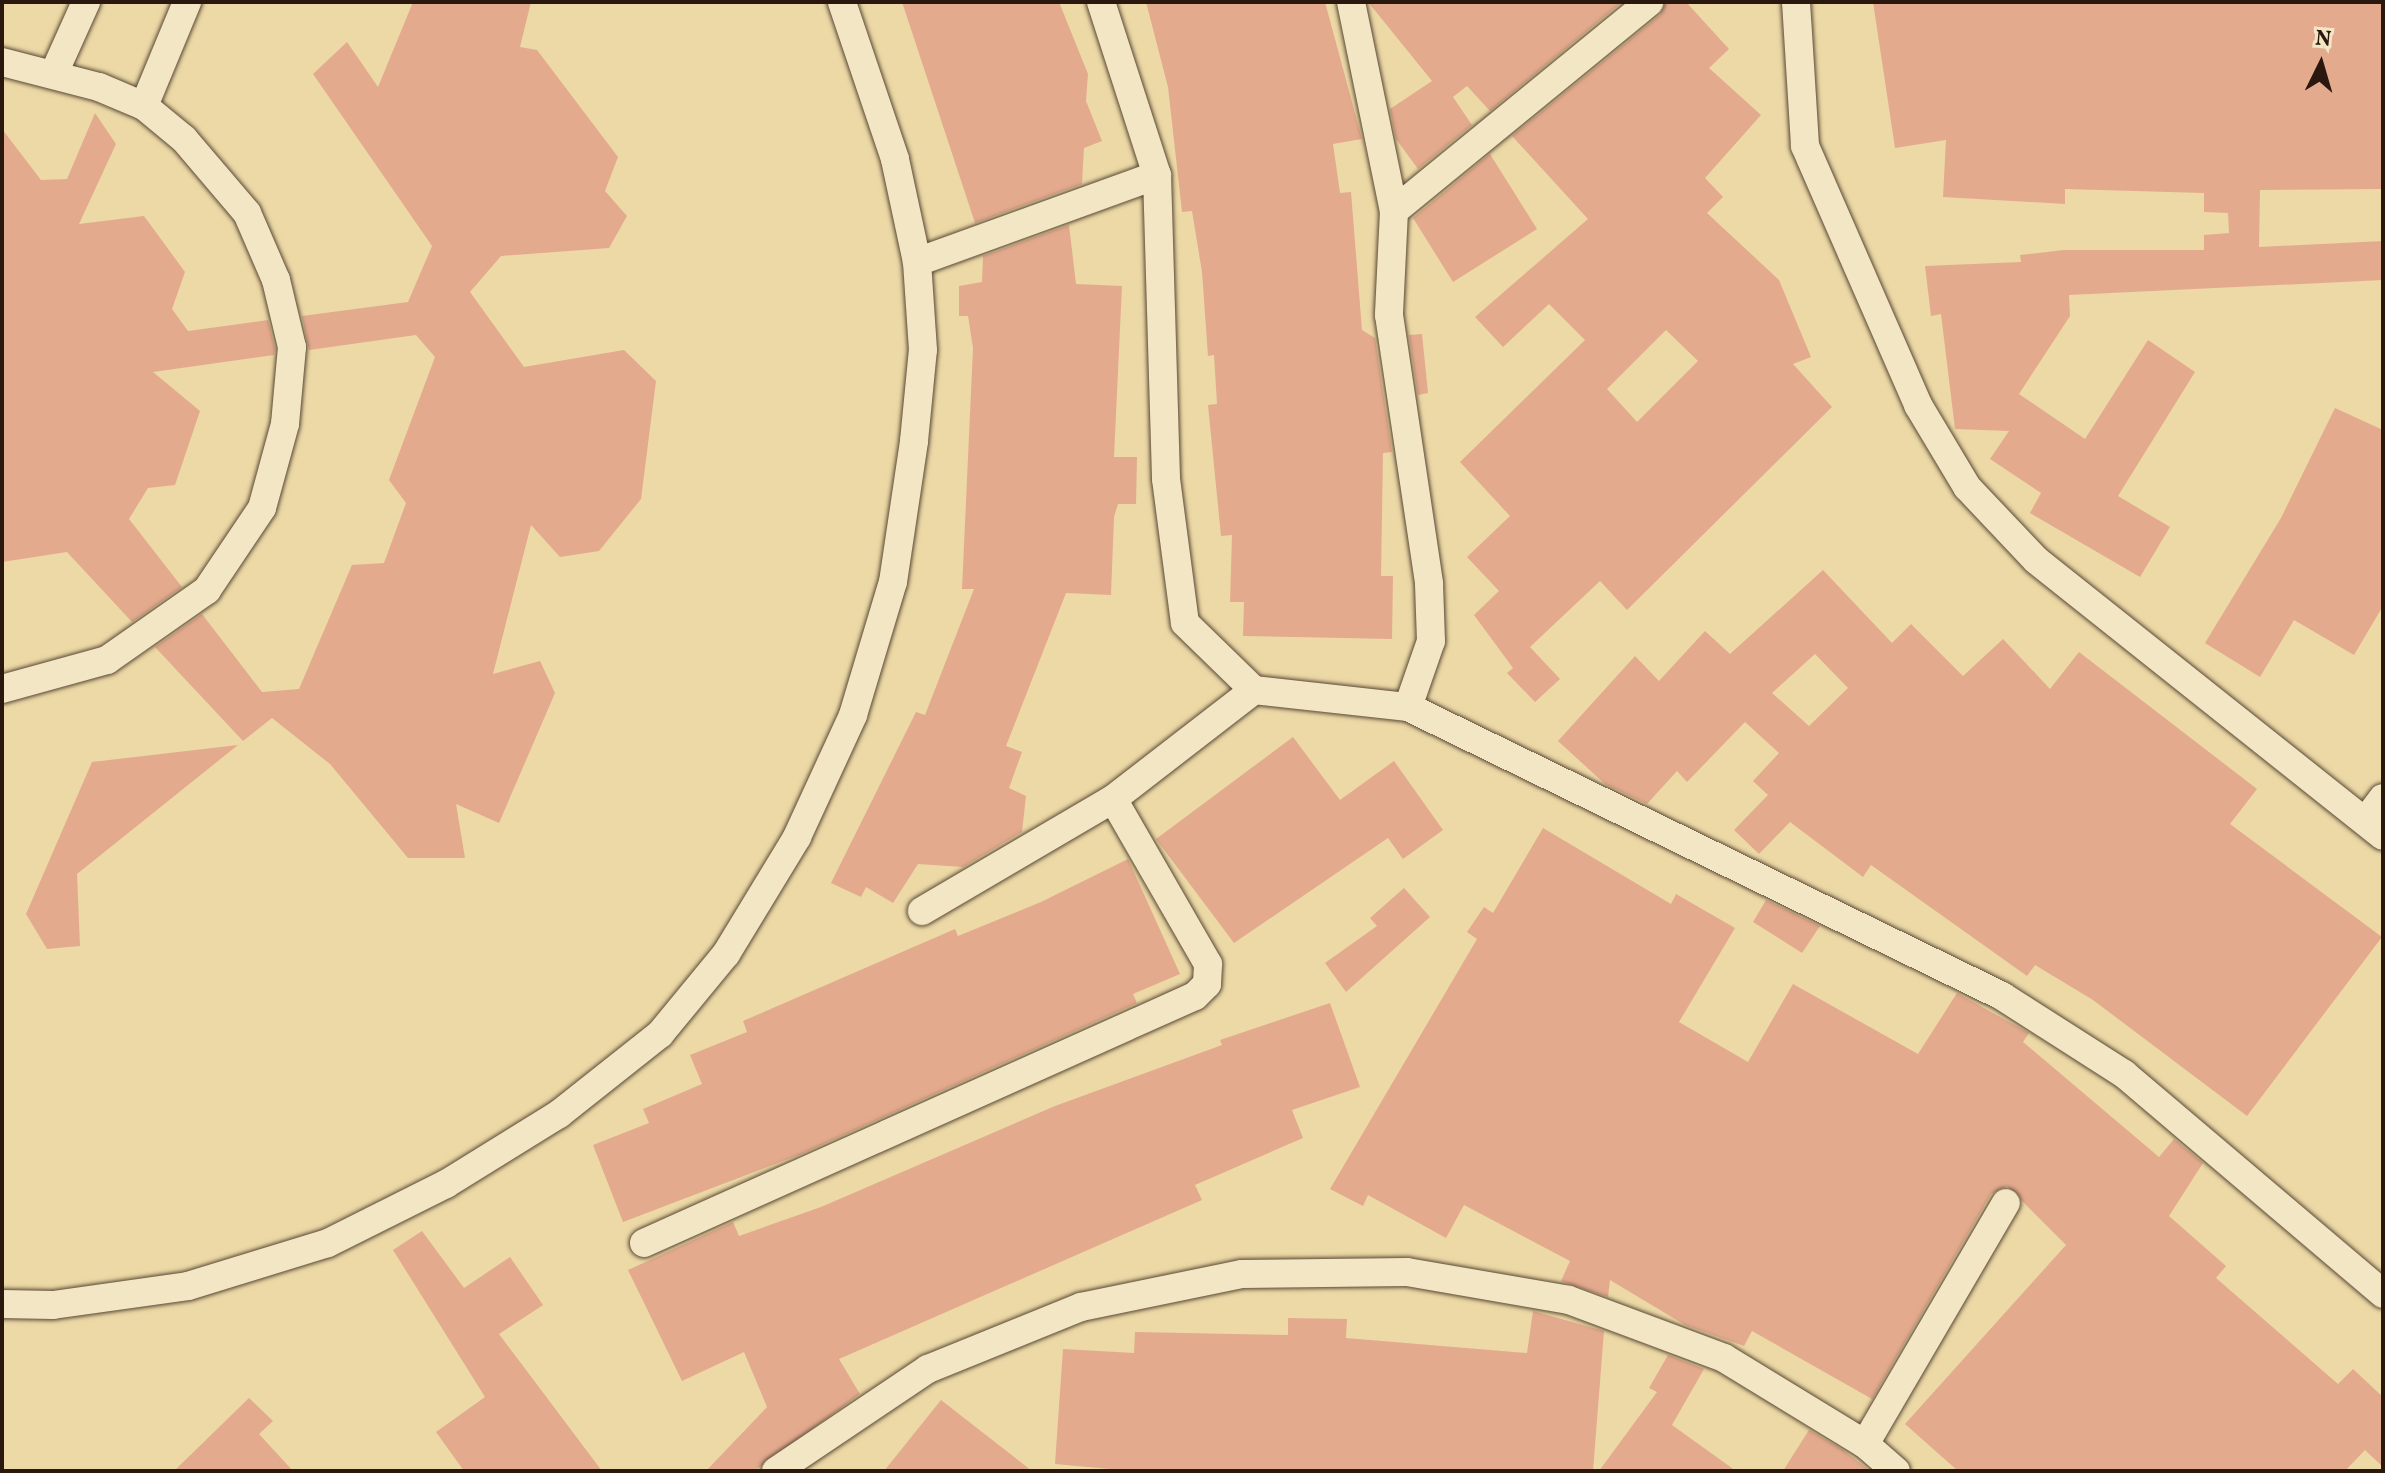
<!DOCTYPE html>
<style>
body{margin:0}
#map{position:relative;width:2385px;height:1473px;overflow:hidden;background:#ecd9a6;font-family:Vollkorn,serif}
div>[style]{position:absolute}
.building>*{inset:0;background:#e4aa8e}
.roads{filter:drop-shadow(0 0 2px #5a4835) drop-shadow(0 0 2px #5a4835)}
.minor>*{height:28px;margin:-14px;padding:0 14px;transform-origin:14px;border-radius:14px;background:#f3e6c5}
span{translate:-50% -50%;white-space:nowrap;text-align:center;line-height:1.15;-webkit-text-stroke:8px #f3e6c5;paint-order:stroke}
.frame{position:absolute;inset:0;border:4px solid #2a180f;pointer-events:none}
.north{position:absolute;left:2281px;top:24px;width:80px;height:80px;-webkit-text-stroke:6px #f3e6c5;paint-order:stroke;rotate:5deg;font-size:22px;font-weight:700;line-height:32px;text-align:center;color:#2a180f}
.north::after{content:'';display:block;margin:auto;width:28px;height:36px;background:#2a180f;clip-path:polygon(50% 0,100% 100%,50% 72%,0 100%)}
</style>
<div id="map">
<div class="building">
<div style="clip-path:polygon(413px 2px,531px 2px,520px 47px,537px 50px,618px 157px,605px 191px,627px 216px,609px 248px,501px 256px,470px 292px,524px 367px,624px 350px,656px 381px,641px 499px,599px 551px,560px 557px,531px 525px,493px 674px,540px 661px,555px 693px,499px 823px,456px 804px,465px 858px,408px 858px,330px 764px,272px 718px,243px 741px,155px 647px,202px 614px,262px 692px,299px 689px,352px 565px,384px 563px,406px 503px,389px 480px,435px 357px,416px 335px,309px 350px,302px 316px,408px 302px,432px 246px,313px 74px,347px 42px,378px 87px)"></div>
<div style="clip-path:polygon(902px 2px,1059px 2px,1088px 74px,1086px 101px,1102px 141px,1084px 148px,1082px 184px,975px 223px)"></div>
<div style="clip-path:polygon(1146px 2px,1325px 2px,1362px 139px,1333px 144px,1340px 193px,1351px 192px,1362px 330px,1375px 338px,1392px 452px,1383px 453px,1381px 576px,1393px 576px,1392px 639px,1243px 636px,1244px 602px,1230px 602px,1232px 535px,1221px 536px,1208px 405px,1217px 404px,1214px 355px,1208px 356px,1202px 272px,1192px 211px,1182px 212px,1168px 87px)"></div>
<div style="clip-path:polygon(1368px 2px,1622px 2px,1490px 111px,1467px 86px,1453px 97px,1472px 125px,1418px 169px,1396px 139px,1390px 109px,1432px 81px)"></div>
<div style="clip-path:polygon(evenodd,1666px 2px,1686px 2px,1729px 49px,1709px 68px,1761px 115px,1705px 178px,1723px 197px,1707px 213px,1779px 280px,1811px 357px,1793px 364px,1832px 407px,1627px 610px,1600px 581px,1530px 647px,1560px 679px,1535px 702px,1507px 673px,1513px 668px,1474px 615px,1499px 591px,1467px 557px,1510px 516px,1460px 462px,1585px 340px,1549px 304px,1503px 347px,1475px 317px,1588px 219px,1512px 136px,1660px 15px,1666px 2px,1666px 330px,1698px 361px,1637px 422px,1607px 389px,1666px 330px)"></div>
<div style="clip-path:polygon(1873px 2px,2383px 2px,2383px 189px,2260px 190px,2259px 247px,2383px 241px,2383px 280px,2069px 295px,2070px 316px,2019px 394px,2085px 439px,2148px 340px,2195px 372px,2118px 496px,2170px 527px,2140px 577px,2030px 513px,2041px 493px,1990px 459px,2009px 431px,1955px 429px,1941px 314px,1931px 316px,1925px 266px,2021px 262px,2020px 255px,2064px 250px,2204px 250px,2204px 235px,2229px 233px,2228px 213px,2204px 212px,2204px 193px,2065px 189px,2065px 204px,1943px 197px,1946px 140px,1895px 148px)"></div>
<div style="clip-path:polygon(95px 113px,116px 144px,79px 224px,144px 216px,185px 272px,172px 309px,188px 331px,268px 320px,275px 348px,274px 355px,153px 372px,200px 411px,175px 485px,148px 488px,129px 519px,182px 587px,132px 622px,67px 552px,2px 562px,2px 129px,41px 180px,67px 179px)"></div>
<div style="clip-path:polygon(1490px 154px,1537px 229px,1453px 282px,1413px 218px)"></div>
<div style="clip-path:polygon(1069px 225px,1076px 284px,1122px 286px,1114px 457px,1137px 457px,1136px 504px,1118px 504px,1114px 517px,1111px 595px,1066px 593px,1006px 746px,1022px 752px,1009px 788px,1026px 796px,1022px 832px,963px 867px,918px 864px,893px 903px,866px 887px,861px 897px,831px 883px,916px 712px,925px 715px,974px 589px,962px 589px,973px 348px,968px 316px,959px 316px,959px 286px,982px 282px,983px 256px)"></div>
<div style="clip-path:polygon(1422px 334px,1428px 393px,1418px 395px,1409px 335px)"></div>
<div style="clip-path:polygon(2335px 408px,2383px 430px,2383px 606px,2354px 655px,2294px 620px,2260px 677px,2205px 643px,2281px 518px)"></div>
<div style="clip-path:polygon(evenodd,1823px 570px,1892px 643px,1911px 624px,1963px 676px,2003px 639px,2050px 689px,2079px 652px,2257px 789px,2230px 824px,2382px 937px,2247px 1116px,2093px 1000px,2035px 965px,2027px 976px,1871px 865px,1863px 877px,1790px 822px,1759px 854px,1734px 830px,1768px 795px,1753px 781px,1779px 753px,1745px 722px,1687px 782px,1677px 771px,1647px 804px,1605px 784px,1558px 741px,1635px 656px,1659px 681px,1705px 631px,1730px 654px,1823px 570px,1815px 654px,1848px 688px,1809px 726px,1772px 693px,1815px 654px)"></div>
<div style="clip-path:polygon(1293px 737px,1340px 800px,1394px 761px,1443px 830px,1403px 859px,1388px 838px,1234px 943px,1156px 839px)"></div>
<div style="clip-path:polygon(238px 745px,77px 874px,80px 946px,47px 949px,26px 914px,92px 762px)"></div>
<div style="clip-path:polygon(1543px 828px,1671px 904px,1676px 894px,1735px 928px,1679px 1022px,1748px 1062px,1793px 984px,1918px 1054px,1957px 993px,2029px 1033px,2023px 1042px,2159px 1157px,2174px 1139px,2203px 1163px,2169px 1216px,2226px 1266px,2216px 1278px,2338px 1384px,2353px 1369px,2383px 1397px,2383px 1467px,2365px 1450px,2345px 1471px,1958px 1471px,1905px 1424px,2066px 1245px,2007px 1186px,1991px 1194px,1872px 1399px,1752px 1331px,1744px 1346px,1685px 1325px,1610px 1280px,1608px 1297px,1561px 1281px,1570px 1261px,1464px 1205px,1446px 1238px,1368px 1195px,1363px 1206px,1330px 1189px,1477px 939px,1467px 932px,1484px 907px,1493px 913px)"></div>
<div style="clip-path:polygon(1128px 859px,1180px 974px,1133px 994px,1137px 1003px,799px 1155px,623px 1222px,593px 1145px,649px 1123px,643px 1109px,702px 1084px,690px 1055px,747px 1032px,743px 1021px,955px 929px,958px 936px,1041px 902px)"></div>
<div style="clip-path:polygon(1404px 888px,1430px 917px,1346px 992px,1325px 963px,1377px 926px,1370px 918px)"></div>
<div style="clip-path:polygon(1766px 900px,1820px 926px,1802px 953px,1753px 922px)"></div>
<div style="clip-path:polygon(1330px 1003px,1360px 1087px,1292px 1110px,1303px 1138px,1195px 1185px,1202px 1200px,839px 1359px,860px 1394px,754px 1471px,706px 1471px,767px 1407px,744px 1352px,682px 1381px,628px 1270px,733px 1222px,739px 1236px,821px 1207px,1055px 1106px,1222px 1045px,1220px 1040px)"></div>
<div style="clip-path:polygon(422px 1231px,464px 1288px,510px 1257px,543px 1305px,499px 1334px,602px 1471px,464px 1471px,436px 1432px,485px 1397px,393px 1250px)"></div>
<div style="clip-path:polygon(1533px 1311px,1604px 1331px,1593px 1471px,1132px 1471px,1055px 1464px,1063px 1349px,1134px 1353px,1135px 1332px,1288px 1335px,1288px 1318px,1347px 1319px,1346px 1338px,1527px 1353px)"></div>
<div style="clip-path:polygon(1668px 1355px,1704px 1369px,1672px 1425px,1736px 1471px,1599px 1471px,1657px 1392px,1649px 1388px)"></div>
<div style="clip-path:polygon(249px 1398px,273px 1421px,259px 1434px,293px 1471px,174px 1471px)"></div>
<div style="clip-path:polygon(941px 1400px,1032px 1471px,884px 1471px)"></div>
<div style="clip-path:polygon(1809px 1430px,1843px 1450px,1870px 1471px,1783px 1471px)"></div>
</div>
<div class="roads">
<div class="minor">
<div style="left:1101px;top:2px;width:182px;rotate:72.1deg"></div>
<div style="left:1157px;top:175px;width:304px;rotate:88.3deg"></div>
<div style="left:1166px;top:479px;width:145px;rotate:82.5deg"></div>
<div style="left:1185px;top:623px;width:96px;rotate:44.2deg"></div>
<div style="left:1254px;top:690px;width:155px;rotate:6.3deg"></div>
<div style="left:1408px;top:707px;width:661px;rotate:25.94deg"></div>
<div style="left:2002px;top:996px;width:145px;rotate:32.6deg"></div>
<div style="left:2124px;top:1074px;width:340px;rotate:40.3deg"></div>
<div style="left:1351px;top:2px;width:213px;rotate:78.4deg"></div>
<div style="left:1394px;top:211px;width:104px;rotate:92.8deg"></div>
<div style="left:1389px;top:315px;width:272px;rotate:81.5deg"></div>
<div style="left:1429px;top:584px;width:57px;rotate:88deg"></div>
<div style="left:1431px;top:641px;width:70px;rotate:109.2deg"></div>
<div style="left:1796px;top:2px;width:144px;rotate:86.4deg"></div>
<div style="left:1805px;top:146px;width:283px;rotate:66.4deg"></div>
<div style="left:1918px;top:405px;width:96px;rotate:59.1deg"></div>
<div style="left:1967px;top:487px;width:100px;rotate:46.6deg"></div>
<div style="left:2036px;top:560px;width:443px;rotate:38.5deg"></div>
<div style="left:2px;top:62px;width:100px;rotate:14.5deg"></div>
<div style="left:99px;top:87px;width:49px;rotate:22.9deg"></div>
<div style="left:144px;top:106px;width:52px;rotate:39.5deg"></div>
<div style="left:184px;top:139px;width:97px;rotate:49.6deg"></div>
<div style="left:247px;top:213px;width:73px;rotate:66.6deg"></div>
<div style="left:276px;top:280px;width:69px;rotate:76.6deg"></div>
<div style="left:292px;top:347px;width:77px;rotate:95.2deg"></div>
<div style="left:285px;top:424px;width:87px;rotate:105.3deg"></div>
<div style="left:262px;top:508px;width:99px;rotate:123.9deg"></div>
<div style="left:207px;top:590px;width:122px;rotate:145deg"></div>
<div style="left:107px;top:660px;width:109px;rotate:164.6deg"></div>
<div style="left:55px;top:71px;width:76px;rotate:-65.8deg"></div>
<div style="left:144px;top:106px;width:113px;rotate:-67.5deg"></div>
<div style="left:1394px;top:211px;width:330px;rotate:-39.3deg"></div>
<div style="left:917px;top:262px;width:255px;rotate:-19.9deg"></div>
<div style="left:2367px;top:819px;width:26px;rotate:-53deg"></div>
<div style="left:922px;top:911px;width:221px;rotate:-30.4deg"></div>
<div style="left:1113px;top:799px;width:178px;rotate:-37.7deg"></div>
<div style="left:644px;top:1243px;width:604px;rotate:-24.15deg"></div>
<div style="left:1195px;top:996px;width:17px;rotate:-45deg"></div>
<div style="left:1207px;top:984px;width:20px;rotate:-87deg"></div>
<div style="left:1208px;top:964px;width:190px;rotate:-119.9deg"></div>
<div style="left:2px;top:1304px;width:51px;rotate:1.1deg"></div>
<div style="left:53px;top:1305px;width:136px;rotate:-8deg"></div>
<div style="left:188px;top:1286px;width:146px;rotate:-17.1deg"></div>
<div style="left:328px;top:1243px;width:132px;rotate:-26.6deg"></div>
<div style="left:446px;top:1184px;width:133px;rotate:-31.8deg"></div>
<div style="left:559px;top:1114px;width:129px;rotate:-38.4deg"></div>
<div style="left:660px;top:1034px;width:104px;rotate:-50.5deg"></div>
<div style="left:726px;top:954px;width:137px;rotate:-58.7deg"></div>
<div style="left:797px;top:837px;width:134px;rotate:-65.3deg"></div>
<div style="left:853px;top:715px;width:139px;rotate:-73.3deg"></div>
<div style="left:893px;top:582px;width:143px;rotate:-81.5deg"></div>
<div style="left:914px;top:441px;width:91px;rotate:-84.4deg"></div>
<div style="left:923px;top:350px;width:88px;rotate:-93.9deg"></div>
<div style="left:917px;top:262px;width:105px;rotate:-102.1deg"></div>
<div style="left:895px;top:159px;width:166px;rotate:-108.7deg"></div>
<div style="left:1865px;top:1444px;width:279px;rotate:-59.7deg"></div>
<div style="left:776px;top:1471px;width:183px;rotate:-33.9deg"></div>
<div style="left:928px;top:1369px;width:165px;rotate:-22.1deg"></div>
<div style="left:1081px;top:1307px;width:164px;rotate:-11.6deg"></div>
<div style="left:1242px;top:1274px;width:165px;rotate:-0.7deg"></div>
<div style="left:1407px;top:1272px;width:164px;rotate:9.8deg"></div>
<div style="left:1569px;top:1300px;width:165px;rotate:20.5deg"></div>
<div style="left:1724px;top:1358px;width:165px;rotate:31.4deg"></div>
<div style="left:1865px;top:1444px;width:41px;rotate:41.1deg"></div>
</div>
</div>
<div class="frame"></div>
<div class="north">N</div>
</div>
